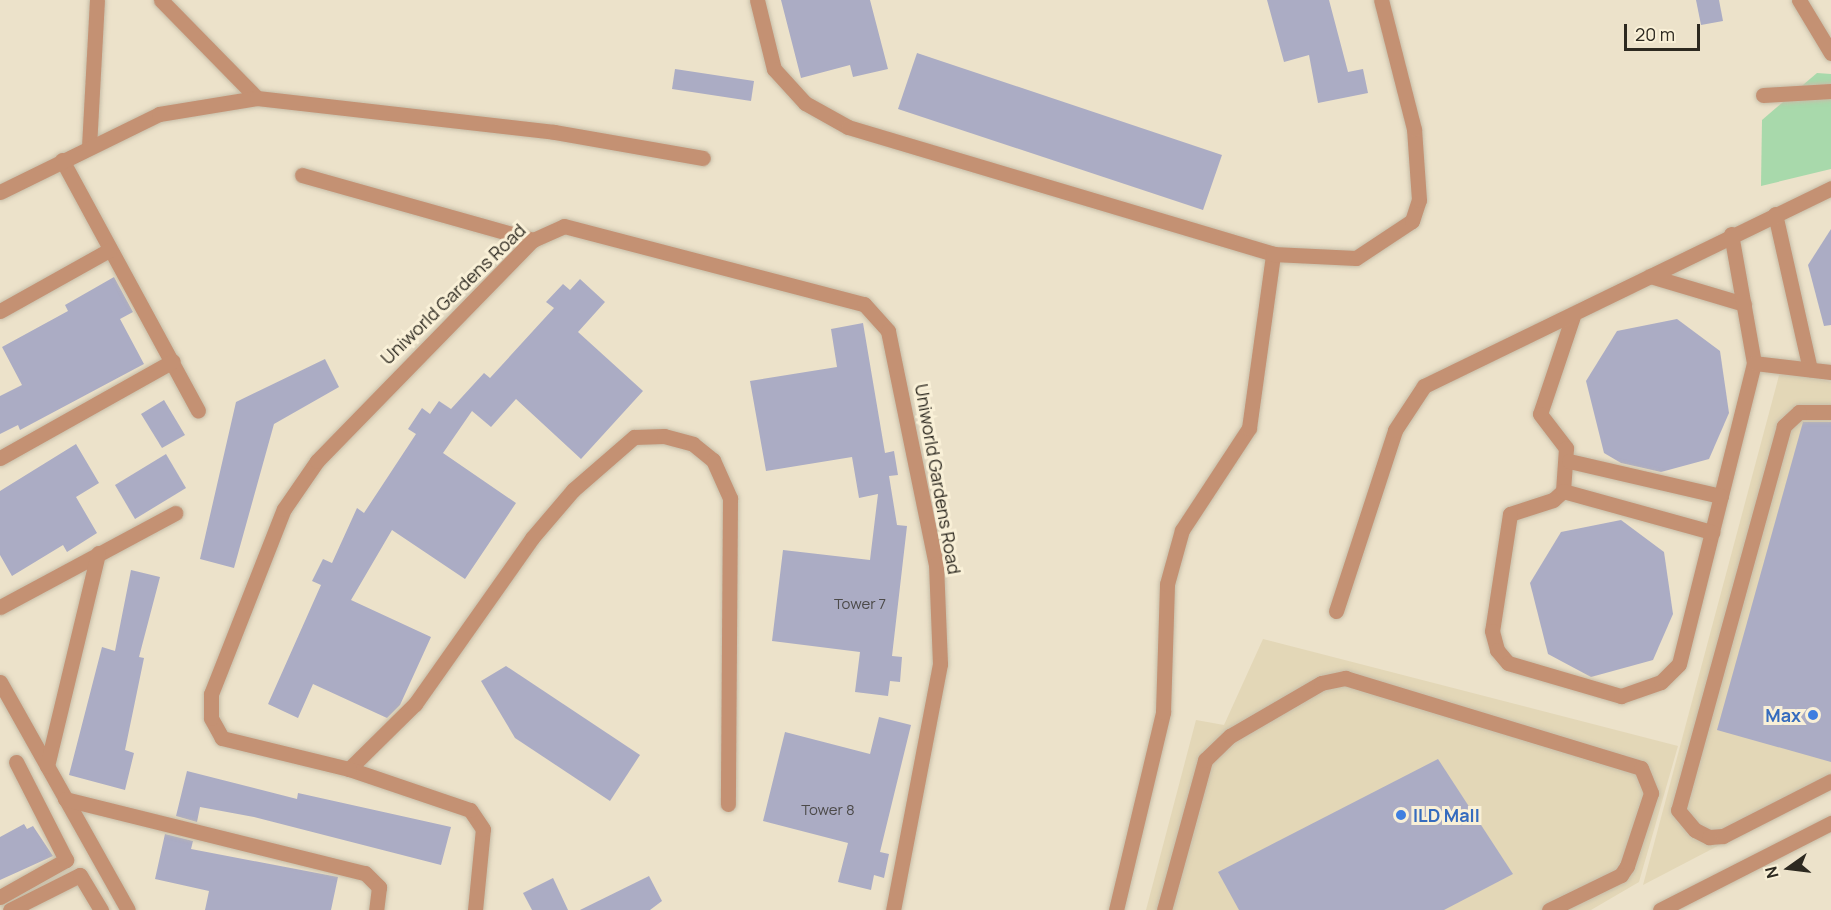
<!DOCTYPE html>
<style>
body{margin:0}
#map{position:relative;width:1831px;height:910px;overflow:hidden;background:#ece2ca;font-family:Manrope,sans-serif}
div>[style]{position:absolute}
.built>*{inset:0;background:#e3d7b7}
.green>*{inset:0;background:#a8d9ab}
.building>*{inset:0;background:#abacc4}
.roads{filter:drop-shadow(0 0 2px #c6bda8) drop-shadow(0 0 2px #c6bda8)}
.lane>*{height:15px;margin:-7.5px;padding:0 7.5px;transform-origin:7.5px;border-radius:7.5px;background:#c49173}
.street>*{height:15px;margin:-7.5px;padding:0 7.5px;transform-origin:7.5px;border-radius:7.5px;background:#c49173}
.dots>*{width:16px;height:16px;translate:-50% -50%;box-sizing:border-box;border:3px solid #f9f0d7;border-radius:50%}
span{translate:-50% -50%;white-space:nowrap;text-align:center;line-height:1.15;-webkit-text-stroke:6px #f9f0d7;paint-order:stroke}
.number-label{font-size:15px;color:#4c4a49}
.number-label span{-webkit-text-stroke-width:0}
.street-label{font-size:18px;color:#2d2920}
.shop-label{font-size:18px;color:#366cbe;font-weight:700}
.right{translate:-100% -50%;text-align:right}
.left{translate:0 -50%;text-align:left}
.north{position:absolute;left:1759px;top:838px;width:60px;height:60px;-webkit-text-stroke:4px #f9f0d7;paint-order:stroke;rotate:256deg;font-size:16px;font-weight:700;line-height:24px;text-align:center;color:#2d2920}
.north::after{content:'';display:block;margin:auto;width:21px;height:27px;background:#2d2920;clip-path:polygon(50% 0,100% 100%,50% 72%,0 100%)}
.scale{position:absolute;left:1624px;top:24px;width:76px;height:27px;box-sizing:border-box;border:3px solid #2d2920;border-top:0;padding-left:8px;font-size:18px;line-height:21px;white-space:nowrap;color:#2d2920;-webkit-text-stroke:4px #f9f0d7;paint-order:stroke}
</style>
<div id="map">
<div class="built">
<div style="clip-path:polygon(1781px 368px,1831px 382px,1831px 787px,1643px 885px)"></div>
<div style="clip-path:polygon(1263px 639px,1678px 746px,1639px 882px,1591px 910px,1146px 910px,1196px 720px,1224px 725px)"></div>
</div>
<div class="green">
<div style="clip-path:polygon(1817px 73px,1831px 74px,1831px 169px,1761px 186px,1762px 120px)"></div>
</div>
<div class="building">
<div style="clip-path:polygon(781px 0,870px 0,888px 69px,853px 77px,850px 65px,801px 78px)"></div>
<div style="clip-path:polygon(1267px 0,1329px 0,1348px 72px,1363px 69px,1368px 93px,1318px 103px,1309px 55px,1284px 62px)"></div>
<div style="clip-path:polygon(1696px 0,1719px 0,1723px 21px,1701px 25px)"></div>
<div style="clip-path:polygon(917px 53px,1222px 155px,1203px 210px,898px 109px)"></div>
<div style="clip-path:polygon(675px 69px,754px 81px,751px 101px,672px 89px)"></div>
<div style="clip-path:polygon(1831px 229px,1831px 325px,1824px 326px,1808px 265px)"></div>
<div style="clip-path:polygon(114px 277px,133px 312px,120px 319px,144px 364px,20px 430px,18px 425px,0 434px,0 396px,22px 385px,2px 347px,68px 311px,65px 305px)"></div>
<div style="clip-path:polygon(580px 279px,605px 302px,578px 332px,643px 391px,581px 459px,516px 399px,491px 427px,472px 411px,443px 453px,516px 503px,465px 579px,392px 530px,351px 600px,431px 637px,400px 705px,387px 718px,313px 684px,298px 718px,268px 704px,321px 585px,312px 581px,323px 559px,332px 563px,357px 508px,364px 513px,416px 434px,408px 429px,422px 408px,430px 414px,439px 401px,451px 409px,484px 373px,490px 378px,554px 308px,546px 302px,563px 284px,570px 290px)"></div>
<div style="clip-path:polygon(1677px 319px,1720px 351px,1729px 413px,1709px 459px,1661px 472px,1621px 463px,1604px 453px,1586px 381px,1617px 331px)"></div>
<div style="clip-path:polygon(863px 323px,885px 453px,894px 451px,898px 475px,889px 476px,897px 525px,907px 526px,892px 656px,902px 657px,900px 682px,890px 681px,888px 696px,855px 692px,860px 652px,772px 641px,783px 550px,870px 560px,878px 494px,859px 498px,852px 457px,766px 471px,750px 381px,837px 367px,831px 329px)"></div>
<div style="clip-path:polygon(325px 359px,339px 387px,274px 424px,234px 568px,200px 559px,236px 402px)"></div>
<div style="clip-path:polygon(164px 400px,185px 435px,162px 448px,141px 414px)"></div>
<div style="clip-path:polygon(1803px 422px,1831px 422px,1831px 762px,1717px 730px)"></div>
<div style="clip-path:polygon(76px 444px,99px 483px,76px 497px,97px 533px,67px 552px,63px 545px,12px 576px,0 555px,0 491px)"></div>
<div style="clip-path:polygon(166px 454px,186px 488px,135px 519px,115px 485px)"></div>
<div style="clip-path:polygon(1621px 520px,1664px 552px,1673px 614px,1653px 660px,1591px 677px,1548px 654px,1530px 583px,1561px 532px)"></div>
<div style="clip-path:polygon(131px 570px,160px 577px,139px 657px,144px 658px,125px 750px,134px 753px,125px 790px,69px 775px,102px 647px,115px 651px)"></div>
<div style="clip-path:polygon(506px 666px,640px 755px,610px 801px,515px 738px,481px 681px)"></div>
<div style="clip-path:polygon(879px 717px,911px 725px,880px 852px,889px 854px,884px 878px,874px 875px,871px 890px,838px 882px,848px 843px,763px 821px,785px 732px,870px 754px)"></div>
<div style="clip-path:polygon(1438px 759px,1513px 874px,1444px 910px,1239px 910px,1218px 872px)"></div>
<div style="clip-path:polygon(187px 771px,297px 799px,298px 793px,451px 827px,441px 865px,254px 817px,200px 807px,197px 822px,176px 816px)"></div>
<div style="clip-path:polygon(24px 824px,27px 829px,33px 826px,53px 856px,0 880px,0 837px)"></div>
<div style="clip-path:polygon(165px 834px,193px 841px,191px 849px,338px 877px,331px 910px,205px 910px,209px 891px,155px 879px)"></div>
<div style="clip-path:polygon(649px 876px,662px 901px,650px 910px,580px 910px)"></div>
<div style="clip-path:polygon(553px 878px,568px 910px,532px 910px,523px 893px)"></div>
</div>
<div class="roads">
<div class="lane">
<div style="left:1831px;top:412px;width:32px;rotate:180deg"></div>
<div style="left:1799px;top:412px;width:21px;rotate:137deg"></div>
<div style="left:1784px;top:426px;width:398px;rotate:105.4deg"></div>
<div style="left:1678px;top:810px;width:26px;rotate:50deg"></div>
<div style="left:1695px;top:830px;width:16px;rotate:27deg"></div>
<div style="left:1709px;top:837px;width:14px;rotate:-4deg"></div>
<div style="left:1723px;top:836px;width:121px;rotate:-27deg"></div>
<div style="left:1164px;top:910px;width:156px;rotate:-74.7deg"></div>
<div style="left:1205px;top:760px;width:35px;rotate:-44deg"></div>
<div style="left:1230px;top:736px;width:105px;rotate:-30.2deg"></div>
<div style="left:1321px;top:683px;width:25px;rotate:-12deg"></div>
<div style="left:1345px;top:678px;width:309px;rotate:16.9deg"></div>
<div style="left:1641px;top:768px;width:27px;rotate:68deg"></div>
<div style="left:1651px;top:793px;width:77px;rotate:108.2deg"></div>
<div style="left:1627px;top:866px;width:11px;rotate:124deg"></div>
<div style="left:1621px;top:875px;width:80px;rotate:154.1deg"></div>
<div style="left:1660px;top:910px;width:192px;rotate:-27deg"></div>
</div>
<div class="street">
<div style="left:161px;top:0;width:137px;rotate:45.6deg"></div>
<div style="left:757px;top:0;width:71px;rotate:76.2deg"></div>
<div style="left:774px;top:69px;width:46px;rotate:47.6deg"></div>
<div style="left:805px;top:103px;width:49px;rotate:29.2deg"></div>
<div style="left:848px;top:127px;width:444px;rotate:16.6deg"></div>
<div style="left:1799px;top:0;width:62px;rotate:58.9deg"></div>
<div style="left:1763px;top:95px;width:68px;rotate:-3.4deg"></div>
<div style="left:89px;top:147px;width:147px;rotate:-86.9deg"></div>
<div style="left:62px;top:160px;width:285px;rotate:61.5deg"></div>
<div style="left:302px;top:175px;width:240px;rotate:15.7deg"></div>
<div style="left:0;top:192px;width:177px;rotate:-26.1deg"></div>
<div style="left:159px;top:114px;width:99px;rotate:-9.3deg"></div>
<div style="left:257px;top:98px;width:299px;rotate:6.5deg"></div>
<div style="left:554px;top:132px;width:151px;rotate:9.9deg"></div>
<div style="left:1775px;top:214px;width:159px;rotate:77.3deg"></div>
<div style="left:1650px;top:276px;width:98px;rotate:16.6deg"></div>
<div style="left:0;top:311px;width:125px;rotate:-29.2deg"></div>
<div style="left:1573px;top:316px;width:103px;rotate:108.6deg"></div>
<div style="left:1540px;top:414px;width:43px;rotate:52.6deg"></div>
<div style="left:1566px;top:448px;width:43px;rotate:94deg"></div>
<div style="left:1563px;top:491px;width:13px;rotate:138deg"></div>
<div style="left:1553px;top:500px;width:45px;rotate:162deg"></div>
<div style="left:1510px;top:514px;width:118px;rotate:98.7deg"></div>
<div style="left:1492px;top:631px;width:20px;rotate:75deg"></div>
<div style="left:1497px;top:650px;width:17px;rotate:50deg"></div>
<div style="left:1508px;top:663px;width:118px;rotate:16.3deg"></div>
<div style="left:1621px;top:696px;width:42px;rotate:-19.3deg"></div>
<div style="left:1661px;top:682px;width:25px;rotate:-45deg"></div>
<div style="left:1679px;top:664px;width:310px;rotate:-76deg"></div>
<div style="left:1754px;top:363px;width:131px;rotate:-100.1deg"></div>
<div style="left:1754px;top:363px;width:78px;rotate:6.7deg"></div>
<div style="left:0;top:458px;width:198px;rotate:-29.3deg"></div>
<div style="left:1569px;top:461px;width:156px;rotate:13deg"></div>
<div style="left:1563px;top:491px;width:155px;rotate:15.4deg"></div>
<div style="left:0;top:607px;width:199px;rotate:-28.2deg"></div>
<div style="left:1336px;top:611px;width:190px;rotate:-71.9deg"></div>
<div style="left:1395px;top:430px;width:53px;rotate:-56.6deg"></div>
<div style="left:1424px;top:386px;width:453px;rotate:-25.9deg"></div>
<div style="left:0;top:682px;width:261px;rotate:60.7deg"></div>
<div style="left:47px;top:766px;width:219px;rotate:-76.5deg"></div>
<div style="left:349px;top:769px;width:93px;rotate:-44.6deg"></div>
<div style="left:415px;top:704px;width:203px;rotate:-54.8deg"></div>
<div style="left:532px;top:538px;width:63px;rotate:-49.5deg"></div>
<div style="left:573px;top:490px;width:81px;rotate:-41deg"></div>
<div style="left:634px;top:437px;width:30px;rotate:-2deg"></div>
<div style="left:664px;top:436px;width:30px;rotate:15deg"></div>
<div style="left:693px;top:444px;width:26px;rotate:39deg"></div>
<div style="left:713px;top:460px;width:42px;rotate:65.9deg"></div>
<div style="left:730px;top:498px;width:306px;rotate:90.4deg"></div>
<div style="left:65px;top:799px;width:309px;rotate:13.9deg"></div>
<div style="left:365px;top:873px;width:20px;rotate:45deg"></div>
<div style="left:379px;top:887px;width:23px;rotate:97deg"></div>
<div style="left:0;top:897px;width:76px;rotate:-29.3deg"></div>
<div style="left:66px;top:860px;width:110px;rotate:-117deg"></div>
<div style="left:10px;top:910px;width:78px;rotate:-26.6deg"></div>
<div style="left:80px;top:875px;width:41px;rotate:59deg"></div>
<div style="left:475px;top:910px;width:81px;rotate:-84.4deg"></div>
<div style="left:483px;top:829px;width:23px;rotate:-124deg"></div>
<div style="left:470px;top:810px;width:128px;rotate:-161.3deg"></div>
<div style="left:349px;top:769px;width:131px;rotate:-166.3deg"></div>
<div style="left:222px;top:738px;width:23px;rotate:-119deg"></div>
<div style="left:211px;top:718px;width:24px;rotate:-90deg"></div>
<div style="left:211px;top:694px;width:199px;rotate:-68.5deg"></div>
<div style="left:284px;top:509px;width:58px;rotate:-55.5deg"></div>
<div style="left:317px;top:461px;width:309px;rotate:-45.7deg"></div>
<div style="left:533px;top:240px;width:34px;rotate:-24deg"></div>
<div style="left:564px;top:226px;width:310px;rotate:14.6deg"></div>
<div style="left:864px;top:304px;width:36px;rotate:48deg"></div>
<div style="left:888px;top:331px;width:238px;rotate:78.4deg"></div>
<div style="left:936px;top:564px;width:100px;rotate:87.7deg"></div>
<div style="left:940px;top:664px;width:250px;rotate:100.8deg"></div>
<div style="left:1116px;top:910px;width:204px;rotate:-76.6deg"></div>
<div style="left:1163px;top:712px;width:128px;rotate:-88.2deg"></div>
<div style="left:1167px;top:584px;width:56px;rotate:-74.5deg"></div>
<div style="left:1182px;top:530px;width:122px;rotate:-56.7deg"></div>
<div style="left:1249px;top:428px;width:176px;rotate:-82.1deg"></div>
<div style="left:1273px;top:254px;width:83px;rotate:2.8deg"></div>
<div style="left:1356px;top:258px;width:67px;rotate:-33.5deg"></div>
<div style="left:1412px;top:221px;width:22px;rotate:-72deg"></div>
<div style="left:1419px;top:200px;width:71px;rotate:-94deg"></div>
<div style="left:1414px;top:129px;width:133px;rotate:-104.3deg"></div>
</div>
</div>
<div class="dots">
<div style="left:1813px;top:715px;background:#3f7fe0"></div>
<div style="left:1401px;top:815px;background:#3f7fe0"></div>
</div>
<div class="number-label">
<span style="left:860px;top:604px">Tower 7</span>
<span style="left:828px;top:810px">Tower 8</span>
</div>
<div class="street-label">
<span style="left:453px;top:294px;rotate:-44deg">Uniworld Gardens Road</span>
<span style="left:938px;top:479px;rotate:80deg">Uniworld Gardens Road</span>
</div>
<div class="shop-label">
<span class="right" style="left:1801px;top:715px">Max</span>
<span class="left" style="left:1413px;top:815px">ILD Mall</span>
</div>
<div class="north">N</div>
<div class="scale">20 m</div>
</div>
